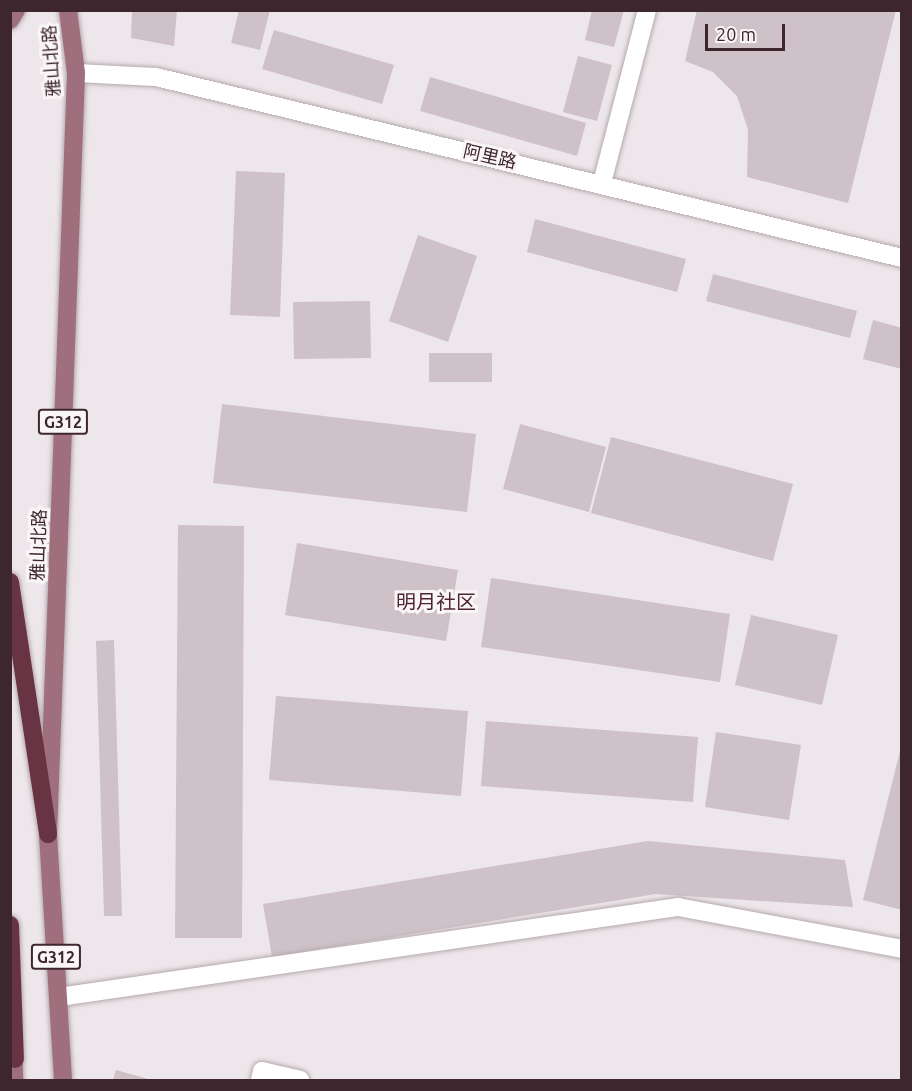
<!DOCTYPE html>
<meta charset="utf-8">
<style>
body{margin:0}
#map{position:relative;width:912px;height:1091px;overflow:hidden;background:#ede6ea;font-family:Ubuntu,"Noto Sans SC",sans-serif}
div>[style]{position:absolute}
.building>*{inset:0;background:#cec2c8}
.roads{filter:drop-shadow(0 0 2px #b5a9ae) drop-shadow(0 0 2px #b5a9ae)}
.minor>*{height:18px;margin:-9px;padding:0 9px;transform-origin:9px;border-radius:9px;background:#fff}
.major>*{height:18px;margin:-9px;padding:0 9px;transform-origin:9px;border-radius:9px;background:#9f6f7e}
.highway>*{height:18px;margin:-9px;padding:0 9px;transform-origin:9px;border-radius:9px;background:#683443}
span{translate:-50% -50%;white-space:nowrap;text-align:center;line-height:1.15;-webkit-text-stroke:6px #faf6f8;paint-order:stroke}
.shield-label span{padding:2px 4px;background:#faf6f8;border:2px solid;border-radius:4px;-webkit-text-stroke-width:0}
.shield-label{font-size:16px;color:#3e262e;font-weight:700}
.street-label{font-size:18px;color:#3e262e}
.neighbourhood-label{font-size:20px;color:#4f2431}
.frame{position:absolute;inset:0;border:12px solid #3e262e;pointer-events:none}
.scale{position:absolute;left:705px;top:24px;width:80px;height:27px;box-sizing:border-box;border:3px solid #3e262e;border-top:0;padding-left:8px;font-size:18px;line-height:21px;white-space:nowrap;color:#3e262e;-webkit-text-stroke:4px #faf6f8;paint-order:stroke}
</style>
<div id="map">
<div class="building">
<div style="clip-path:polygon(132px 10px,177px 10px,174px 46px,131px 38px)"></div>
<div style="clip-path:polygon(239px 10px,270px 10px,260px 50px,231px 43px)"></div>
<div style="clip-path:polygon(592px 10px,624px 10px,614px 47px,585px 40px)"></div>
<div style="clip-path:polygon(697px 10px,896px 10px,848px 203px,747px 177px,748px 130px,737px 96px,713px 72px,685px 61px)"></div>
<div style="clip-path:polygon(274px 30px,394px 65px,382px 104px,262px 69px)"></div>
<div style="clip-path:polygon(578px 56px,612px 65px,597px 121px,563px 112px)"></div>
<div style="clip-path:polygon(430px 77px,586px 123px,577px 156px,420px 111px)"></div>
<div style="clip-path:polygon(236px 171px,285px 173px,280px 317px,230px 315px)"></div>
<div style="clip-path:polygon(535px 219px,686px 259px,677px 292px,527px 252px)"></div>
<div style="clip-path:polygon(418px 235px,477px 256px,448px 342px,389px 321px)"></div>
<div style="clip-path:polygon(713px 274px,857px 311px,850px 338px,706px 301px)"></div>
<div style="clip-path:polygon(370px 301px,371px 358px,294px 359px,293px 302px)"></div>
<div style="clip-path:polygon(873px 320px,902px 328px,902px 369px,863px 359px)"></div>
<div style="clip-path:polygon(429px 353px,492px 353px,492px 382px,429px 382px)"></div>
<div style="clip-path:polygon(222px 404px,476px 434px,467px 512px,213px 483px)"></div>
<div style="clip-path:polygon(520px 424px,606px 447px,589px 512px,503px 489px)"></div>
<div style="clip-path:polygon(611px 437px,793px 484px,773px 561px,591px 513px)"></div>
<div style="clip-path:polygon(178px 525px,244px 526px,242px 938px,175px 938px)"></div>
<div style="clip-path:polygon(297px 543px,458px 570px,446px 641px,285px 615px)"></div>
<div style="clip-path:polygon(491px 578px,730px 614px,720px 682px,481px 647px)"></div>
<div style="clip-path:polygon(751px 615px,838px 635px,822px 705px,735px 685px)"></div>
<div style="clip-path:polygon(114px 640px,122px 916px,104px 916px,96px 641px)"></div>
<div style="clip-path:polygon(276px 696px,468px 711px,461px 796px,269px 780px)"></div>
<div style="clip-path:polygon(486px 721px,698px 737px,693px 802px,481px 786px)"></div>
<div style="clip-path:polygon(716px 732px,801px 745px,789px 820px,705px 807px)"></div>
<div style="clip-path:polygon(901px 747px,902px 748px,902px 910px,863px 900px)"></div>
<div style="clip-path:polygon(648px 841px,845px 860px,853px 907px,656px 894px,272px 957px,263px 904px)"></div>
<div style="clip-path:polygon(116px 1070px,152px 1080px,113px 1080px)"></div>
</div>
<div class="roads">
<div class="minor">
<div style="left:76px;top:73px;width:80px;rotate:2.9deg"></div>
<div style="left:156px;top:77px;width:768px;rotate:13.64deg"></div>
<div style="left:602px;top:183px;width:179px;rotate:-75.4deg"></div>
<div style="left:59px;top:997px;width:626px;rotate:-8.27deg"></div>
<div style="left:678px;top:907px;width:228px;rotate:10.6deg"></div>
<div style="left:260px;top:1080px;width:9px;rotate:-77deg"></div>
<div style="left:262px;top:1071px;width:39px;rotate:13deg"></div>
</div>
<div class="major">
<div style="left:10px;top:20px;width:12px;rotate:-59deg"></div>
<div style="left:13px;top:1044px;width:36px;rotate:88deg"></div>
<div style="left:63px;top:1080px;width:246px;rotate:-93.5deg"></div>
<div style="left:48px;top:834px;width:762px;rotate:-87.89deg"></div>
<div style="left:76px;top:73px;width:64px;rotate:-97.2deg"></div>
</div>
<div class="highway">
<div style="left:10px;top:582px;width:255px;rotate:81.4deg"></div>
<div style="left:10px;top:925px;width:134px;rotate:87.9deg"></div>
</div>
</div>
<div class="shield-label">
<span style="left:63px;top:422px">G312</span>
<span style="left:56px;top:957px">G312</span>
</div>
<div class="street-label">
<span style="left:51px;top:61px;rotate:-94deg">雅山北路</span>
<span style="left:490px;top:156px;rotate:13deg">阿里路</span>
<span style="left:38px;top:545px;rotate:-88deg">雅山北路</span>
</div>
<div class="neighbourhood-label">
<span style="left:436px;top:601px">明月社区</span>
</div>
<div class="frame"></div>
<div class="scale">20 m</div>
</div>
